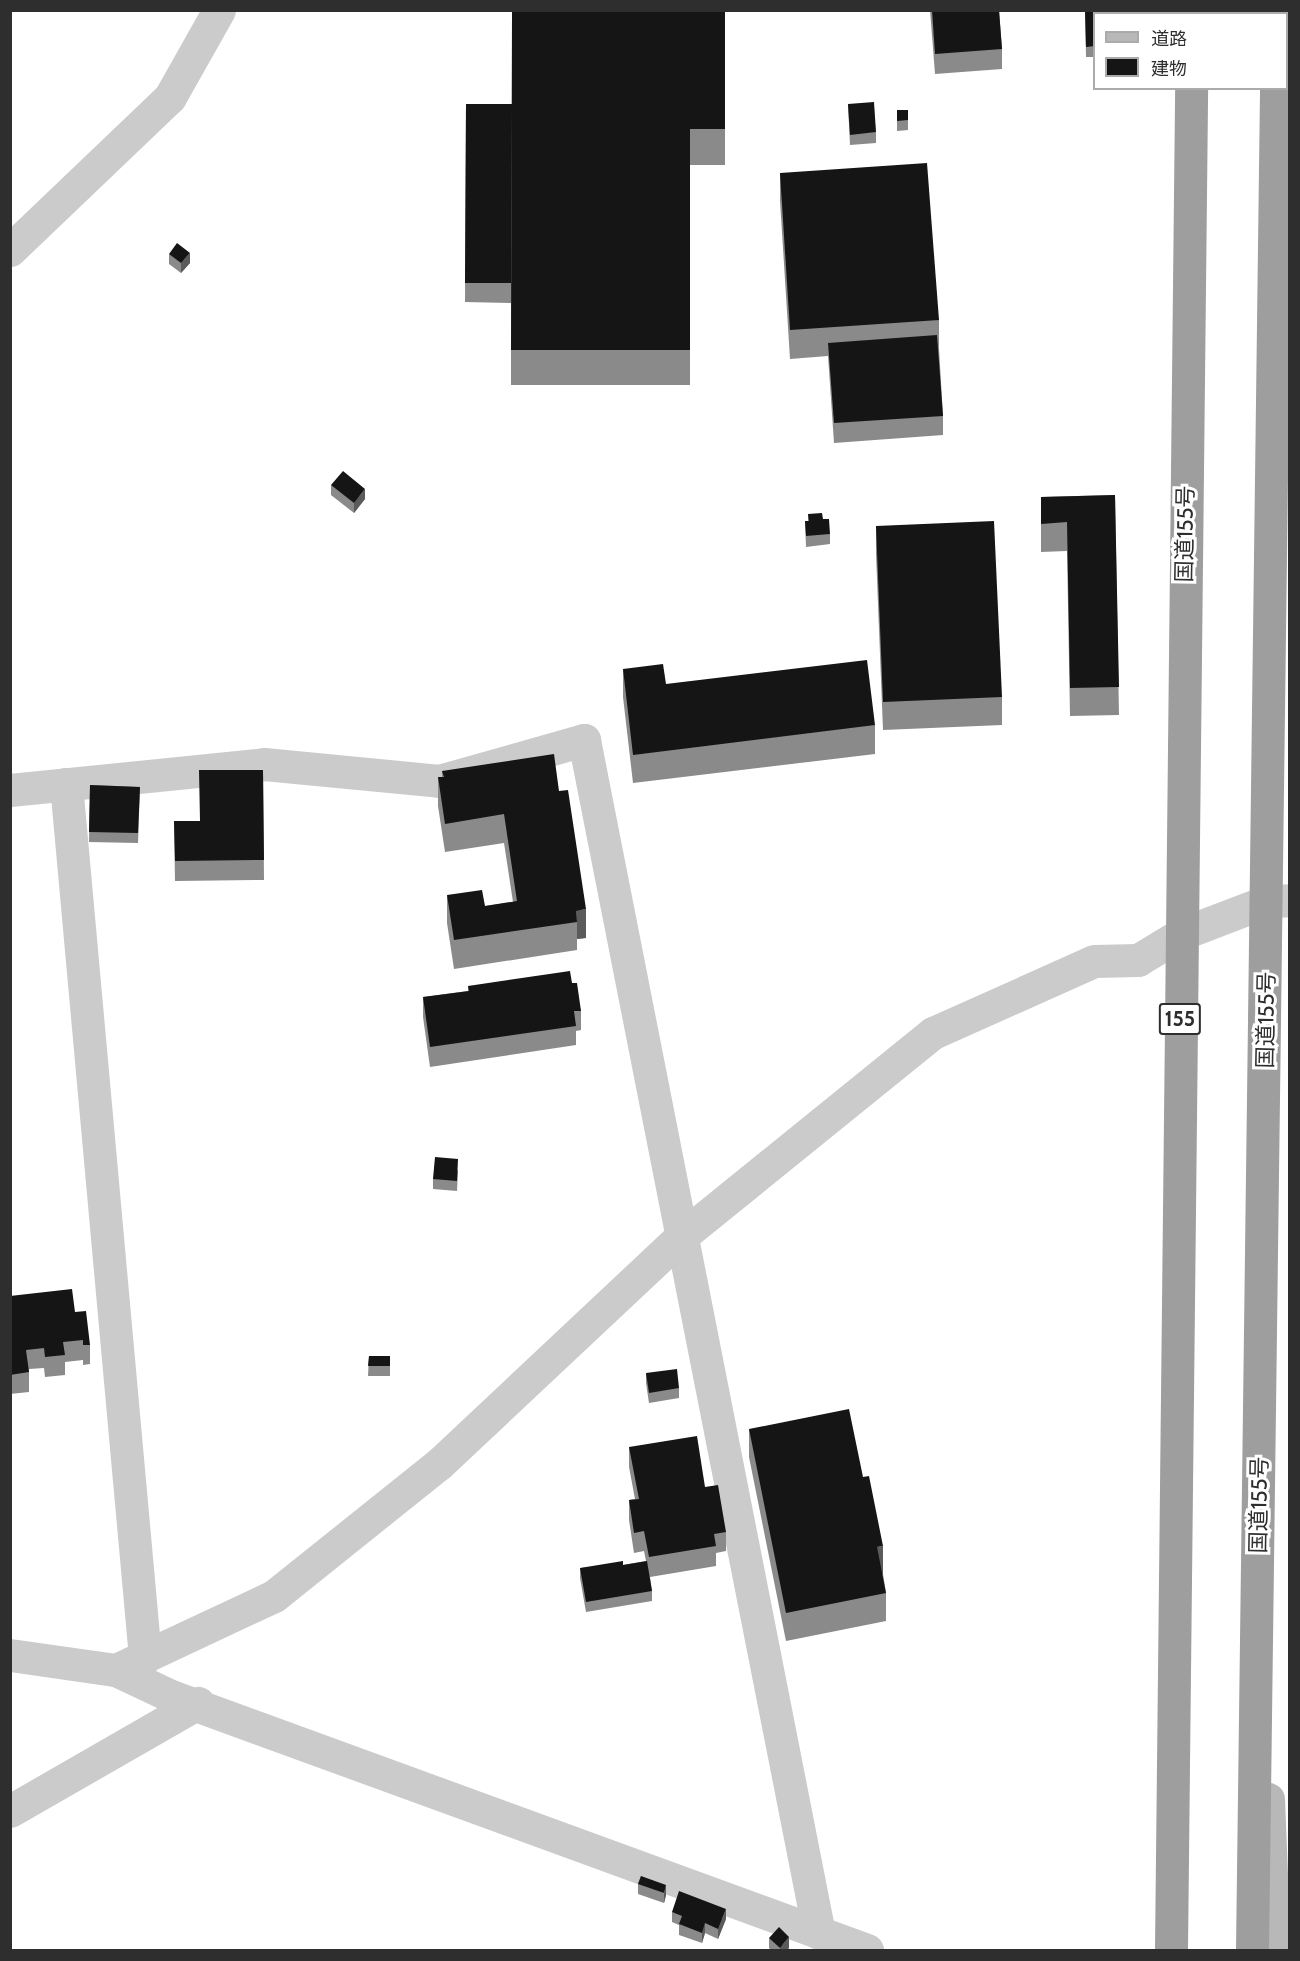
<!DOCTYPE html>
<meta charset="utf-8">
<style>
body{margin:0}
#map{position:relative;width:1300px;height:1961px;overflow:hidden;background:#fff;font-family:Cabin,"Noto Sans JP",sans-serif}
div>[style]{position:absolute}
.minor>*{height:33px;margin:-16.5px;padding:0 16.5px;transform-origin:16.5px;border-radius:16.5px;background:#cbcbcb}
.secondary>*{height:33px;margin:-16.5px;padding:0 16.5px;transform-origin:16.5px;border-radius:16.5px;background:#b8b8b8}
.trunk>*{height:33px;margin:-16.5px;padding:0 16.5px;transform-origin:16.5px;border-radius:16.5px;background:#9e9e9e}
.wall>*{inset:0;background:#8a8a8a}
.shaded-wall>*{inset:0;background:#5b5b5b}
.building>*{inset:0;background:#151515}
span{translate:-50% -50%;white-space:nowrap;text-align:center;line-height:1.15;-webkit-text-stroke:6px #fff;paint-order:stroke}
.shield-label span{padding:2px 4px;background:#fff;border:2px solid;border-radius:4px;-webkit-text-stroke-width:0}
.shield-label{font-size:21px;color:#2e2e2e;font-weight:700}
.street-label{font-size:22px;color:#2e2e2e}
.frame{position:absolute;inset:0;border:12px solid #2e2e2e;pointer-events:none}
.legend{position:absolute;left:1093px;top:12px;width:195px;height:78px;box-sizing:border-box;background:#fff;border:2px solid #ababab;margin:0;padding:8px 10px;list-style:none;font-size:18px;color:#2e2e2e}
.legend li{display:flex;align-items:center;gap:12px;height:30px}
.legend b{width:30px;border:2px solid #ababab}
</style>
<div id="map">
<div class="minor">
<div style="left:10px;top:250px;width:221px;rotate:-43.7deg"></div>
<div style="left:170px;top:97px;width:100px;rotate:-60.6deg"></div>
<div style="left:66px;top:784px;width:877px;rotate:84.83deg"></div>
<div style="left:10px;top:790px;width:255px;rotate:-5.8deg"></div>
<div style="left:264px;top:764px;width:176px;rotate:5.5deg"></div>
<div style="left:439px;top:781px;width:151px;rotate:-15.8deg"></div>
<div style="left:584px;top:740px;width:1216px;rotate:78.86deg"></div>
<div style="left:10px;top:1655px;width:107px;rotate:8.1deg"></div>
<div style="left:116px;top:1670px;width:61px;rotate:25.3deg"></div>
<div style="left:171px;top:1696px;width:741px;rotate:20.05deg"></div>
<div style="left:116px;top:1670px;width:174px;rotate:-25.1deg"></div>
<div style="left:274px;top:1596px;width:211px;rotate:-38.7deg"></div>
<div style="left:439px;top:1464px;width:333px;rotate:-43.2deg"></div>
<div style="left:682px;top:1236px;width:323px;rotate:-39deg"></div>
<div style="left:933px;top:1033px;width:176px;rotate:-24.1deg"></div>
<div style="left:1094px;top:961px;width:44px;rotate:-1.3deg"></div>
<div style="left:1138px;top:960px;width:50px;rotate:-31.2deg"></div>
<div style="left:1181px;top:934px;width:92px;rotate:-21deg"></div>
<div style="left:1267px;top:901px;width:23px;rotate:-2deg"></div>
<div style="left:10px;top:1811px;width:217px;rotate:-29.9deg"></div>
</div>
<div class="secondary">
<div style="left:1268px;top:1799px;width:151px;rotate:87.7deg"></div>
</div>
<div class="trunk">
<div style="left:1191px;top:14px;width:4px;rotate:-90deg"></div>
<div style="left:1278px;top:14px;width:4px;rotate:-90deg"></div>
<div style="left:1171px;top:1950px;width:1862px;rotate:-89.38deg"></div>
<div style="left:1252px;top:1950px;width:1862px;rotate:-89.26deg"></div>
</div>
<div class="wall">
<div style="clip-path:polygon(725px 10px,725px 165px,690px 165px,690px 385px,511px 385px,511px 287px,511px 303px,465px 302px,466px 104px,512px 104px)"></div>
<div style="clip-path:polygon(930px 10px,999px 10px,1002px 49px,1002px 69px,935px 74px)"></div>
<div style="clip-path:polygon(1085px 11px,1095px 14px,1095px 57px,1086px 57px)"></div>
<div style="clip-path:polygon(848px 104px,876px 132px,876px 143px,850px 145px)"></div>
<div style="clip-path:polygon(897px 110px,908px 110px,908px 130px,897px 131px)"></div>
<div style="clip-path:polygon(780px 173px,939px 320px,939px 348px,943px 416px,943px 435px,834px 443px,828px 356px,790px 359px,780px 201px)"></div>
<div style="clip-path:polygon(169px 254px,190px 263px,181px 273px,169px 264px)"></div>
<div style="clip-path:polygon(331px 485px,365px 499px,354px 513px,331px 495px)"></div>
<div style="clip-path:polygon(1115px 495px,1119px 715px,1070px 716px,1067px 551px,1041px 552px,1041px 497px)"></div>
<div style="clip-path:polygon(808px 514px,823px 519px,830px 534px,830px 544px,806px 547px,805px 521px,808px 521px)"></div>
<div style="clip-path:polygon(876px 526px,1002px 697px,1002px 725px,883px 730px,876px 554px)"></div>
<div style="clip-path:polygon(623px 669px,666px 684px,875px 725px,875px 754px,633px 783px,623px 697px)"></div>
<div style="clip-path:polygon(263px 770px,264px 880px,175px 881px,174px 821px,200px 821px)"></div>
<div style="clip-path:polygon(442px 771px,559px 791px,586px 938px,577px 939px,577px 950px,454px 969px,447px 923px,447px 895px,485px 906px,513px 902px,504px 843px,445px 852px,438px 806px,438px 777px,442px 777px)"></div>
<div style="clip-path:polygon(90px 785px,140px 787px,138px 843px,89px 842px)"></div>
<div style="clip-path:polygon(572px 983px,581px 1011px,581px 1030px,576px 1031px,576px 1045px,430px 1067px,423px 1017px,423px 997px,468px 991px,468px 986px)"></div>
<div style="clip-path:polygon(458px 1170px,457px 1191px,433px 1189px,433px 1179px)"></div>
<div style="clip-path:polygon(10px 1296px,75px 1312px,90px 1345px,90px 1364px,83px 1365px,83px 1360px,65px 1362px,65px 1375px,45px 1377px,44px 1368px,29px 1369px,29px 1392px,10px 1394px)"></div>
<div style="clip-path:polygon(369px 1356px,390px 1356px,390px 1376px,368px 1376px)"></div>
<div style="clip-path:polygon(646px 1373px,679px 1388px,679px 1398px,649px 1403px,646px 1383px)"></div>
<div style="clip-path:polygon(749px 1429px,883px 1574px,886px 1593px,886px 1621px,786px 1641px,749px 1457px)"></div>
<div style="clip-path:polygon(629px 1447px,705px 1487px,726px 1532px,726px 1551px,716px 1553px,716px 1566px,650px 1577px,652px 1591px,652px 1601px,586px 1612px,580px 1578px,580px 1568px,623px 1565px,646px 1561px,644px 1551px,634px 1553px,629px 1520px,629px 1500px,635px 1499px,629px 1467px)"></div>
<div style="clip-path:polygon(641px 1876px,666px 1895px,664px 1903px,638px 1894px,638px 1884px)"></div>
<div style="clip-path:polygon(672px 1912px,726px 1919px,718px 1939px,705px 1933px,702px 1943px,679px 1935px,679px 1925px,672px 1922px)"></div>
<div style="clip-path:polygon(769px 1938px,789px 1948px,787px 1950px,771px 1950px,769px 1948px)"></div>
</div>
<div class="shaded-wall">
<div style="clip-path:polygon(190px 253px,190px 263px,181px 273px,181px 263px)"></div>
<div style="clip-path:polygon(365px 489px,365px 499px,354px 513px,354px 503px)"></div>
<div style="clip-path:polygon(586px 909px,586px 938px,577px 939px,577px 922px,576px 911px)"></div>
<div style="clip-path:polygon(883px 1546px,883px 1574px,877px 1576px,877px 1547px)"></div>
<div style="clip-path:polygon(666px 1885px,666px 1895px,664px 1903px,664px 1893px)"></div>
<div style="clip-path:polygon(726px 1909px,726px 1919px,718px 1939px,718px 1929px)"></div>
<div style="clip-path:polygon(705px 1923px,705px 1933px,702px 1943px,702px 1933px)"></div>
<div style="clip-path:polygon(789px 1937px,789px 1948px,787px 1950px,780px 1950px,780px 1948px)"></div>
</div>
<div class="building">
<div style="clip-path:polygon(512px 10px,725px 10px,725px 129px,690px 129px,690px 350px,511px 350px)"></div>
<div style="clip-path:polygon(932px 10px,999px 10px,1002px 49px,935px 54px)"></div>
<div style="clip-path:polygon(1085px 10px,1128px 10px,1128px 14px,1095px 14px,1095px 46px,1086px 47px)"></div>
<div style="clip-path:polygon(874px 102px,876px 132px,850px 135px,848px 104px)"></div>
<div style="clip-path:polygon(466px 104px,512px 104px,511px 283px,465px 283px)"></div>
<div style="clip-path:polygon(897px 110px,908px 110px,908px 120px,897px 121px)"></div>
<div style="clip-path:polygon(927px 163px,939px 320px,790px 330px,780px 173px)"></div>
<div style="clip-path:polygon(177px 243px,190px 253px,181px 263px,169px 254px)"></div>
<div style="clip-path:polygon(937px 335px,943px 416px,834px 423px,828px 343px)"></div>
<div style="clip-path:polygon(343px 471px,365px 489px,354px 503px,331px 485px)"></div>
<div style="clip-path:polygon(1115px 495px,1119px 687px,1070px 688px,1067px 522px,1041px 524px,1041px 497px)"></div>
<div style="clip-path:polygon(822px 513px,823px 519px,829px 519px,830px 534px,806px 536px,805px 521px,809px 521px,808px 514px)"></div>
<div style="clip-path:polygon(994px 521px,1002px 697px,883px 702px,876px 526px)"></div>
<div style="clip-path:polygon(867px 660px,875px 725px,633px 755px,623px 669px,663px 664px,666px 684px)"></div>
<div style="clip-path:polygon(554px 754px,559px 791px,568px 790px,586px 909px,576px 911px,577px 922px,454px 940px,447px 895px,482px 890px,485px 906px,517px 901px,504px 814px,445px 824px,438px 777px,444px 777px,442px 771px)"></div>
<div style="clip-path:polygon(199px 770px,263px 770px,264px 860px,175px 861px,174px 821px,200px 821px)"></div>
<div style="clip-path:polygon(90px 785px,140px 787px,138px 833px,89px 832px)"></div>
<div style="clip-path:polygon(570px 971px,572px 983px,577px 983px,581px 1011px,574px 1011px,576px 1026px,430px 1047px,423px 997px,469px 991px,468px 986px)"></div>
<div style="clip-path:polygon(435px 1157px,458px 1159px,457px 1181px,433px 1179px)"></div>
<div style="clip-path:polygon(72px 1289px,75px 1312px,86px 1311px,90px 1345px,83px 1345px,83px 1340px,63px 1342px,65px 1355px,45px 1357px,44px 1348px,26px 1350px,29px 1372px,10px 1375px,10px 1296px)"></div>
<div style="clip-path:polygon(369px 1356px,390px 1356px,390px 1366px,368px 1366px)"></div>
<div style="clip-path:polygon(677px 1369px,679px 1388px,649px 1393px,646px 1373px)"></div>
<div style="clip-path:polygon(849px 1409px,863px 1477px,869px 1476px,883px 1546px,877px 1547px,886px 1593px,786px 1613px,749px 1429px)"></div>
<div style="clip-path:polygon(697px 1436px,705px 1487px,718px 1485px,726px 1532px,714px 1534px,716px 1546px,649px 1557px,644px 1531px,634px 1533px,629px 1500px,639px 1499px,629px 1447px)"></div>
<div style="clip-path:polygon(623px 1561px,623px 1565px,647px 1561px,652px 1591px,586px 1602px,580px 1568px)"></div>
<div style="clip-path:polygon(641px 1876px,666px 1885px,664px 1893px,638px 1884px)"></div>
<div style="clip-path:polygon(679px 1891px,726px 1909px,718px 1929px,705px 1923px,702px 1933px,679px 1924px,682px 1916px,672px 1912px)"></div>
<div style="clip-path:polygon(779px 1927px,789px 1937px,780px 1948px,769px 1938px)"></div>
</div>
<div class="shield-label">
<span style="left:1180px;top:1019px">155</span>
</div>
<div class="street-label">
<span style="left:1185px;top:534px;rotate:-89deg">国道155号</span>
<span style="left:1266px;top:1020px;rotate:-89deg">国道155号</span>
<span style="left:1259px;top:1505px;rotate:-89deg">国道155号</span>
</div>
<div class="frame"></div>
<ul class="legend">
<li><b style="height:8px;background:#b8b8b8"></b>道路</li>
<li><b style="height:16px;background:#151515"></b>建物</li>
</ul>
</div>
